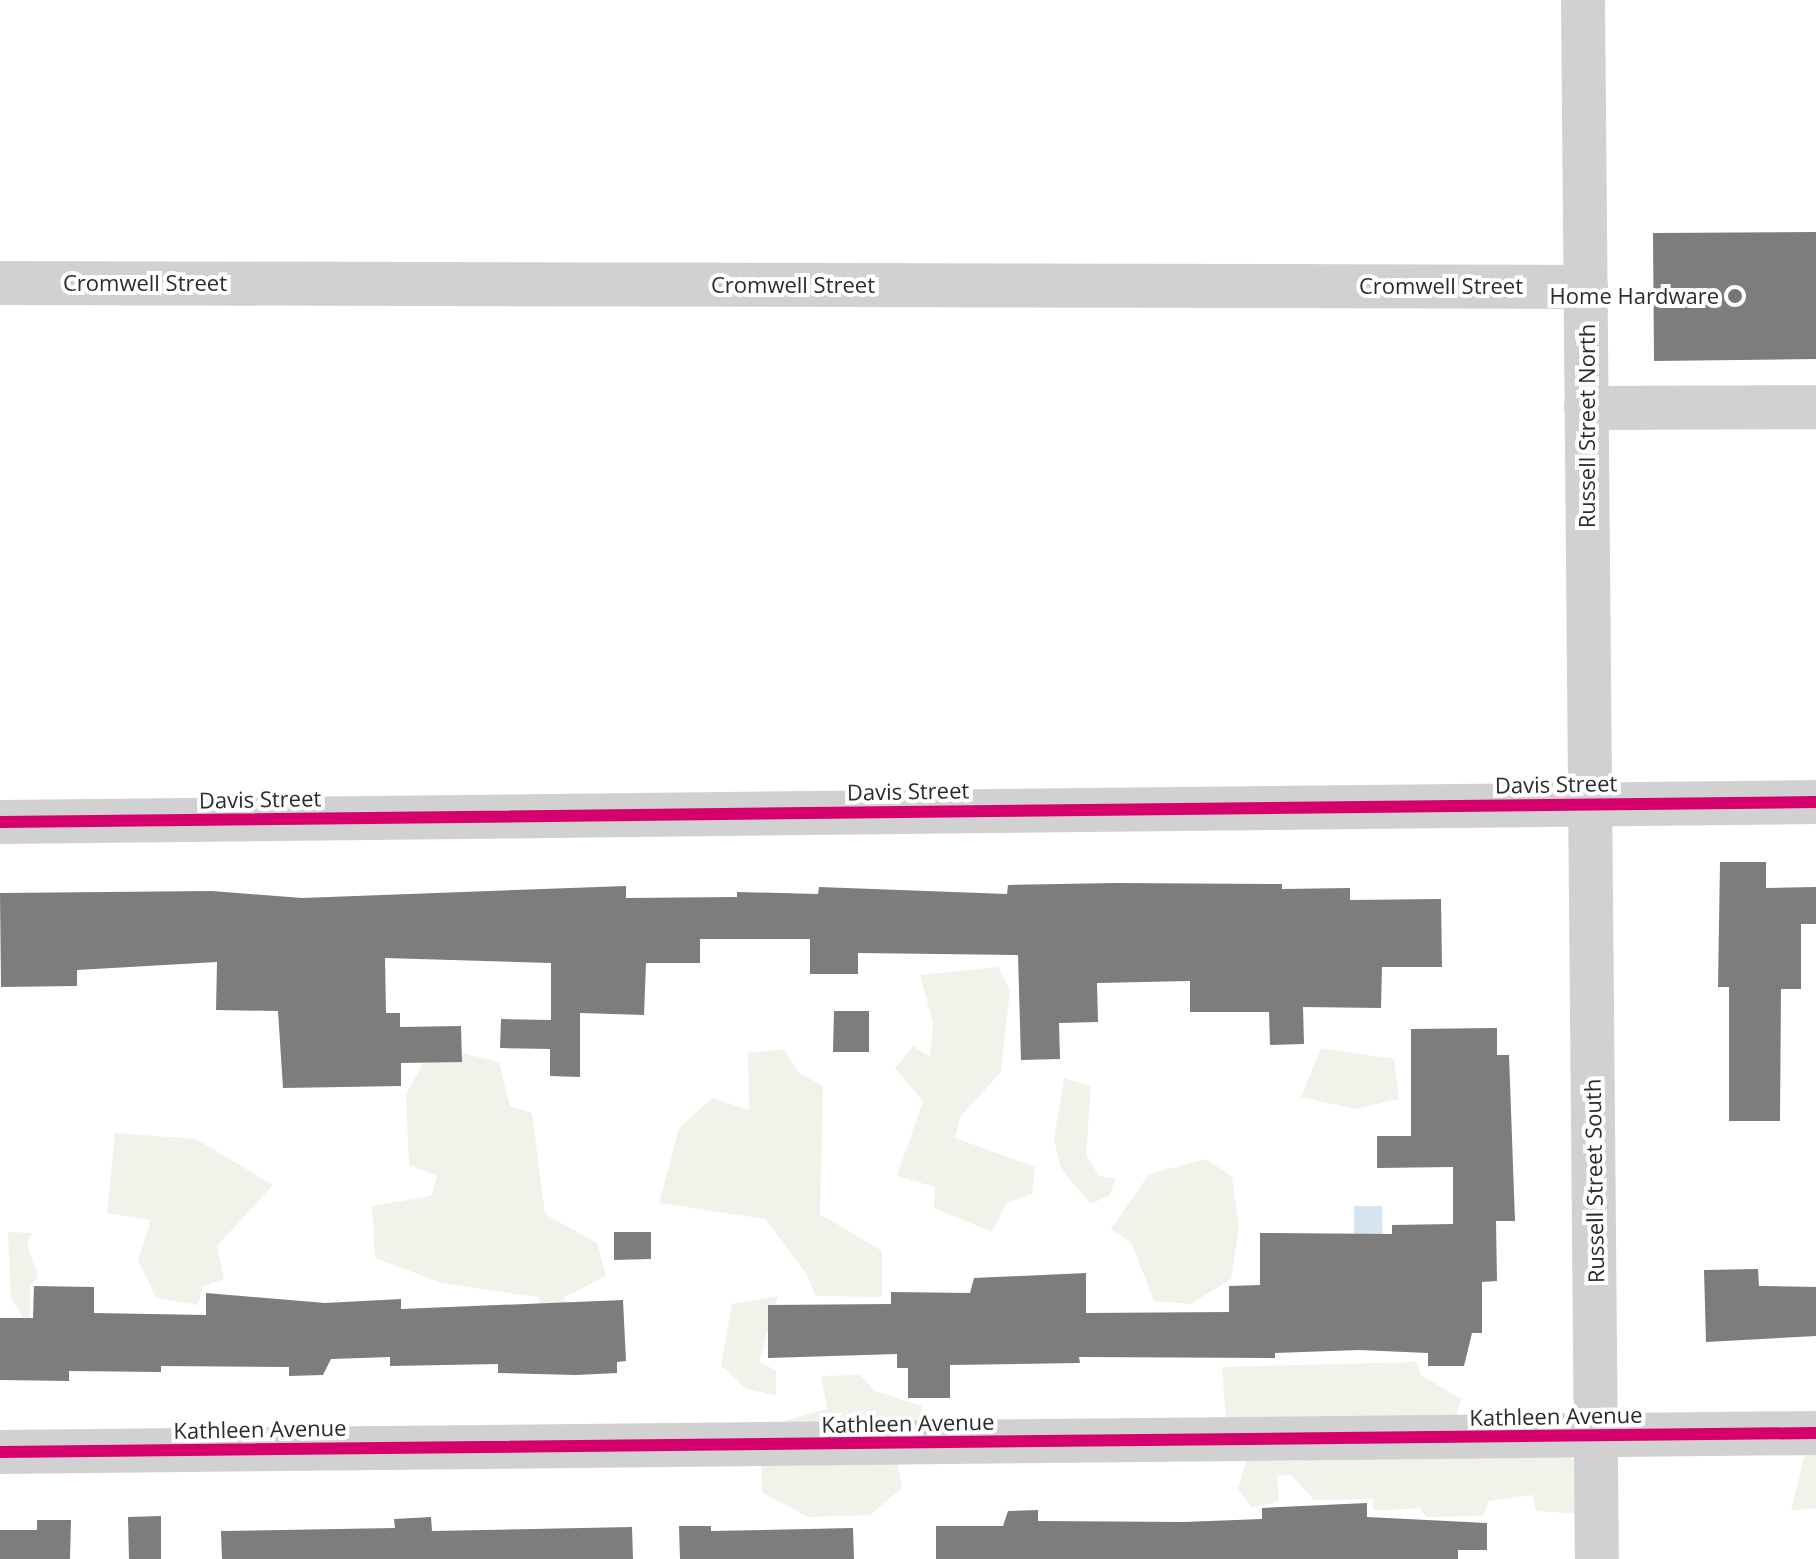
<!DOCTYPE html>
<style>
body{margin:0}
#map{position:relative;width:1816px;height:1559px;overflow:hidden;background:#fff;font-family:"Open Sans",sans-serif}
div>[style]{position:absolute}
.green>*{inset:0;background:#eff3ea}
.water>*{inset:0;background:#d5e6f2}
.building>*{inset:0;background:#7d7d7d}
.minor>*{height:44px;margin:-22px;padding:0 22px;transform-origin:22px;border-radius:22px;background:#d1d1d1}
.cycleway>*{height:12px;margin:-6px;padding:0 6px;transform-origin:6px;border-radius:6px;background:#d6006c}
.dots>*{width:22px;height:22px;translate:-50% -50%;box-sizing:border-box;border:4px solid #fff;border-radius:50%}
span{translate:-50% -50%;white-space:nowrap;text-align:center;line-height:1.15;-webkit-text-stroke:8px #fff;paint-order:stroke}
.street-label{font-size:22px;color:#2c2c2c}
.poi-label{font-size:22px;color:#2c2c2c}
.right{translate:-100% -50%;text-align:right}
</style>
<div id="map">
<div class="green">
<div style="clip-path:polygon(998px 967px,1010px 990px,1001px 1072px,960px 1117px,955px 1138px,1035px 1167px,1032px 1194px,1007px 1202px,992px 1232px,934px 1208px,935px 1187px,897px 1176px,923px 1101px,895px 1068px,913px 1046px,930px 1057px,933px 1023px,920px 975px)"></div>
<div style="clip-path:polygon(433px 1046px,499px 1062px,510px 1106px,532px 1113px,545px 1214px,597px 1243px,606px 1276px,565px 1297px,566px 1313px,541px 1312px,538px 1297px,442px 1283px,375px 1258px,372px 1206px,431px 1196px,437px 1176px,409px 1165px,406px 1094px)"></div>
<div style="clip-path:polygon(1321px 1048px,1394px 1059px,1399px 1099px,1355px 1109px,1301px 1097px)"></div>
<div style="clip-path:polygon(784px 1049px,799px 1073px,823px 1086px,820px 1214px,882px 1251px,882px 1297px,815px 1296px,807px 1274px,765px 1219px,659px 1203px,679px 1128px,712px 1098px,749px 1110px,748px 1053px)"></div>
<div style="clip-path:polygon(1064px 1078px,1091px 1086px,1086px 1155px,1099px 1176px,1115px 1179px,1110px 1195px,1091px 1204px,1061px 1169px,1054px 1140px)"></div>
<div style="clip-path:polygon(115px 1133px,196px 1139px,273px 1185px,217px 1246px,224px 1279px,203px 1286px,198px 1305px,156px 1298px,138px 1260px,151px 1220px,107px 1213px)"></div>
<div style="clip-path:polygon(1206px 1159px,1232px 1177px,1239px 1228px,1231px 1279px,1191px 1304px,1154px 1301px,1131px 1242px,1111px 1229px,1149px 1174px)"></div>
<div style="clip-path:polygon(8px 1232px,32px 1233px,27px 1245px,38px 1277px,30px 1287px,30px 1331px,11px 1297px)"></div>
<div style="clip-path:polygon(778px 1296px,759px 1361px,776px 1371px,776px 1395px,746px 1389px,721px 1365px,732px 1304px)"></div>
<div style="clip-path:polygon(1417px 1362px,1421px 1375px,1461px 1399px,1445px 1453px,1523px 1423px,1582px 1466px,1582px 1514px,1536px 1511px,1532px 1495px,1489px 1501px,1483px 1516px,1426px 1517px,1420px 1508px,1373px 1511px,1373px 1499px,1314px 1500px,1291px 1475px,1277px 1476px,1279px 1501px,1252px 1508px,1238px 1489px,1246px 1461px,1303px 1461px,1301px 1422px,1226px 1418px,1222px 1367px)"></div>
<div style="clip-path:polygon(860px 1375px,875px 1391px,926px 1407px,895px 1451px,902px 1488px,870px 1515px,808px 1517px,762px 1492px,761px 1446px,784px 1421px,827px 1409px,821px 1376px)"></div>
<div style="clip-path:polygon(1816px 1436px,1816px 1508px,1791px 1511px,1806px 1449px)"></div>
</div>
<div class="water">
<div style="clip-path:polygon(1354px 1206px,1382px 1206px,1383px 1254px,1354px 1254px)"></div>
</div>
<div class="building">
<div style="clip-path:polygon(1816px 232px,1816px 359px,1654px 361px,1653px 233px)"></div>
<div style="clip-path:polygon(1720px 862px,1766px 862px,1766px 888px,1816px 887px,1816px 924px,1801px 924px,1801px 989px,1781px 989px,1780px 1121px,1729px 1121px,1729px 987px,1718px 987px)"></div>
<div style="clip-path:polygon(1116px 883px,1282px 884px,1282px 889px,1350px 888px,1350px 900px,1441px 899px,1442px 967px,1382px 967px,1381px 1008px,1303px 1007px,1304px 1044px,1270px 1045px,1269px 1012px,1190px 1012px,1190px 981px,1097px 983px,1098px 1022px,1059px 1023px,1060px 1059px,1021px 1060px,1018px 955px,858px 953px,858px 974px,810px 974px,810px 939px,700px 939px,700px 963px,646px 963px,644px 1015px,580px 1013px,580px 1077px,550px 1076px,550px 1049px,500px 1048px,501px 1019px,551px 1020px,551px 963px,385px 958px,386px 1013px,400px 1013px,400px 1027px,461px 1026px,462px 1062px,401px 1063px,401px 1086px,283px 1088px,278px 1011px,216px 1010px,217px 962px,77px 970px,77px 986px,1px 987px,0 893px,212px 891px,302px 898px,626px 886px,626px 898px,737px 897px,737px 892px,818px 894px,819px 887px,1007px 894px,1008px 885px)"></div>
<div style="clip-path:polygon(834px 1011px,869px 1011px,869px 1052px,833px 1052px)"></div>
<div style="clip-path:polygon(1497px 1028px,1497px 1055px,1509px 1055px,1515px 1221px,1496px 1221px,1497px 1281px,1482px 1282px,1482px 1333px,1472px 1333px,1464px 1366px,1428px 1366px,1428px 1353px,1359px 1350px,1275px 1353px,1275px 1358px,1079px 1357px,1080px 1363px,950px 1365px,950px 1398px,908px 1398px,908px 1368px,897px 1368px,897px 1354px,768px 1358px,768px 1305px,891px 1304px,891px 1292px,970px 1293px,974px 1278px,1086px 1273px,1086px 1313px,1229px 1312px,1229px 1286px,1260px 1285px,1260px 1233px,1392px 1234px,1392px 1225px,1453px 1224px,1453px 1167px,1377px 1168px,1377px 1136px,1411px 1136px,1411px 1029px)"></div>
<div style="clip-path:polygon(614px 1232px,651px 1232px,651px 1259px,614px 1260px)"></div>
<div style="clip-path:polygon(1758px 1269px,1759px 1286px,1816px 1287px,1816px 1336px,1706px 1342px,1704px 1270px)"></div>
<div style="clip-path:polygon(34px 1286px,94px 1287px,94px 1313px,206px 1315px,206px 1293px,325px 1303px,401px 1299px,401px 1309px,623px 1300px,626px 1361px,617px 1362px,617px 1373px,576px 1375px,498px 1373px,498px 1364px,390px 1366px,390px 1357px,331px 1359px,323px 1375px,289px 1376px,289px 1367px,161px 1366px,161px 1372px,69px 1371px,69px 1381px,0 1380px,0 1318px,33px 1318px)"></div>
<div style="clip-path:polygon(1367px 1503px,1367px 1517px,1487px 1523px,1487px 1550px,1458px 1550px,1458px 1559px,936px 1559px,936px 1526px,1003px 1526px,1008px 1511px,1038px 1510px,1038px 1521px,1184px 1522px,1262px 1519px,1262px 1508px)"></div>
<div style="clip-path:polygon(161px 1516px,161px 1559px,129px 1559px,128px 1517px)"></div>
<div style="clip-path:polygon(431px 1517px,432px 1531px,632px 1527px,633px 1559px,222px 1559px,221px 1531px,395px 1528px,394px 1519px)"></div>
<div style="clip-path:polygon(37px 1520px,71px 1520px,70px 1559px,0 1559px,0 1530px,37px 1530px)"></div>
<div style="clip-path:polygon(679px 1526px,711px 1526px,711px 1531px,853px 1528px,854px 1559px,680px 1559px)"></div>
</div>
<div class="minor">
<div style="left:1583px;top:0;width:1559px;rotate:89.49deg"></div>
<div style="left:0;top:283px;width:1586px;rotate:0.14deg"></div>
<div style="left:1586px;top:408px;width:230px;rotate:-0.2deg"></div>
<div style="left:0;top:822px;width:1816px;rotate:-0.63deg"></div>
<div style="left:0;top:1452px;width:1816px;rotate:-0.6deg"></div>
</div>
<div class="cycleway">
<div style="left:0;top:822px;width:1816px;rotate:-0.63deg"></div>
<div style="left:0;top:1452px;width:1816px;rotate:-0.6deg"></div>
</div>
<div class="dots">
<div style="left:1735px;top:296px;background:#767676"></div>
</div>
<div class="street-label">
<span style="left:145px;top:283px">Cromwell Street</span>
<span style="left:793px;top:285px">Cromwell Street</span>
<span style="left:1441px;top:286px">Cromwell Street</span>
<span style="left:1587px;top:426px;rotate:-90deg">Russell Street North</span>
<span style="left:1556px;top:784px;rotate:-1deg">Davis Street</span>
<span style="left:908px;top:791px;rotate:-1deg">Davis Street</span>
<span style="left:260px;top:799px;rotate:-1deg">Davis Street</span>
<span style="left:1594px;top:1181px;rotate:-91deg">Russell Street South</span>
<span style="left:1556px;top:1416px;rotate:-1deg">Kathleen Avenue</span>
<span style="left:908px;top:1423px;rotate:-1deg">Kathleen Avenue</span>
<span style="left:260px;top:1429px;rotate:-1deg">Kathleen Avenue</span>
</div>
<div class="poi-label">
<span class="right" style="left:1719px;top:296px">Home Hardware</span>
</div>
</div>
